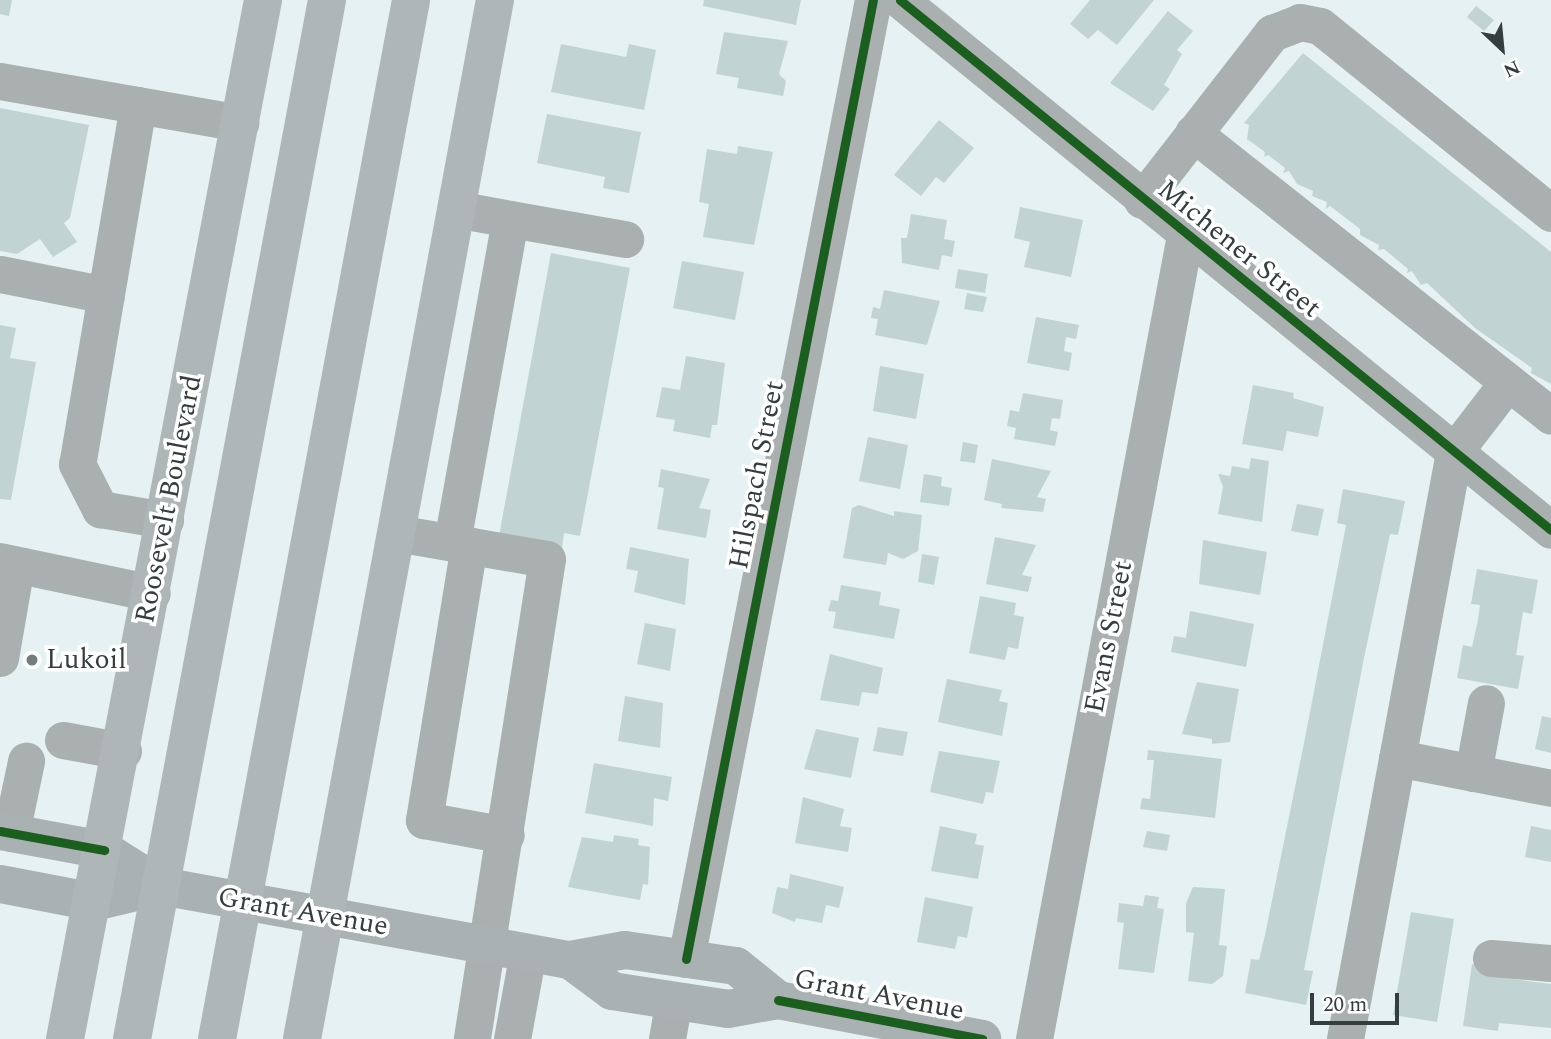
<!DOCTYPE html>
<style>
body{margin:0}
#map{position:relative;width:1551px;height:1039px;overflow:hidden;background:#e5f1f2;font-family:Spectral,serif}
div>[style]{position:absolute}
.building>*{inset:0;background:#c1d4d3}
.minor>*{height:37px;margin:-18.5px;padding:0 18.5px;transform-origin:18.5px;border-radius:18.5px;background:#aaafb0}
.major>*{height:38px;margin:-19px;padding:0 19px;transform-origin:19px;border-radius:19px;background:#aab1b2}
.highway>*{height:38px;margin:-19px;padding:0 19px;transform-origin:19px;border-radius:19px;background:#afb6b7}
.cycleway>*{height:9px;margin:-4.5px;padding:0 4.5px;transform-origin:4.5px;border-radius:4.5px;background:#1b5e20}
.dots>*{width:19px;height:19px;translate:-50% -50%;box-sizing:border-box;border:4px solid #fff;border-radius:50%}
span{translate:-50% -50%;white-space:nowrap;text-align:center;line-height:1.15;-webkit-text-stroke:7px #fff;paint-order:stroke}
.street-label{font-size:28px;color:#353e3f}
.poi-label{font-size:28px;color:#353e3f}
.left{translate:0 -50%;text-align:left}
.north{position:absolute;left:1467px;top:14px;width:70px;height:70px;-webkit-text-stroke:5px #fff;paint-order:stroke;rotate:154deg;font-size:19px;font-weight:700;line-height:28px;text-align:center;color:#353e3f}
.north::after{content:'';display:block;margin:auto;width:24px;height:32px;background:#353e3f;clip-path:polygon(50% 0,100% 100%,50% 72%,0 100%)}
.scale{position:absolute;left:1310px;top:993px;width:89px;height:32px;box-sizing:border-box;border:4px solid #353e3f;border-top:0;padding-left:9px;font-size:21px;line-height:24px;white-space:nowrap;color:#353e3f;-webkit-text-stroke:5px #fff;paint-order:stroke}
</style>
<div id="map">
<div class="building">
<div style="clip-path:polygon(0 0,12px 0,9px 16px,0 14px)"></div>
<div style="clip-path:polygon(704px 0,801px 0,796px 25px,703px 6px)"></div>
<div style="clip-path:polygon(1090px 0,1154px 0,1117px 45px,1098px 30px,1088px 39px,1070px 24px)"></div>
<div style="clip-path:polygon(1476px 6px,1494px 20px,1484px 31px,1467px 17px)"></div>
<div style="clip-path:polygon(1168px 11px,1193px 31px,1177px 50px,1182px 54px,1164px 85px,1170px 89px,1153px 111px,1110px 83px)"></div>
<div style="clip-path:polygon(724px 32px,788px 41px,779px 74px,786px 81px,783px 96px,737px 88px,739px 78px,716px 74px)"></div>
<div style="clip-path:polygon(561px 44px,626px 57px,629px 44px,656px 50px,644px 110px,551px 92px)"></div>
<div style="clip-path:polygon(1303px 53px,1551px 252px,1551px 384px,1531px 373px,1532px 368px,1475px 328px,1427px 283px,1421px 285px,1412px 271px,1407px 273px,1408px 269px,1384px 249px,1378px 250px,1379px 245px,1360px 235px,1360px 229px,1330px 206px,1326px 209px,1327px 202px,1312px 196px,1313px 191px,1297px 184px,1289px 171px,1283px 173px,1285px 168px,1268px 155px,1264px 157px,1265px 152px,1247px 139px,1249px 125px,1244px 123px)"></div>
<div style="clip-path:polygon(0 108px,89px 125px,70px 218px,64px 223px,77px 242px,53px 257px,40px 239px,17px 254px,0 251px)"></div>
<div style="clip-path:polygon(547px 114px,641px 132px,629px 193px,603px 188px,605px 177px,537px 163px)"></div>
<div style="clip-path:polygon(939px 120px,974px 148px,944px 183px,936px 177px,921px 196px,894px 175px)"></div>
<div style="clip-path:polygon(738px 146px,773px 152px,754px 245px,703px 237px,709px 204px,699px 202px,707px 149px,737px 154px)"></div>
<div style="clip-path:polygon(1020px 207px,1083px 220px,1071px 277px,1024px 267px,1030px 242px,1014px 238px)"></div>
<div style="clip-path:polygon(911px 214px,947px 220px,944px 239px,955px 241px,952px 257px,942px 255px,939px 270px,902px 263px,901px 238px,907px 238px)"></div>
<div style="clip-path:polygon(551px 253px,630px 268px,580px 536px,564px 533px,562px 548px,499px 536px)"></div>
<div style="clip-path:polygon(682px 261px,744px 272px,735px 320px,673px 308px)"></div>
<div style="clip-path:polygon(958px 269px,988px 274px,985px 293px,955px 288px)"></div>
<div style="clip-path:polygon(884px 290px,940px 301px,927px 345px,875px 335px,878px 319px,871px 318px,873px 307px,880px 309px)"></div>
<div style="clip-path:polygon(967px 293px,987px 297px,983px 312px,964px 309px)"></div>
<div style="clip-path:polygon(1036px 317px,1079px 325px,1076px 339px,1066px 337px,1064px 351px,1072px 353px,1069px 371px,1027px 363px)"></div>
<div style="clip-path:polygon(0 325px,16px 328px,10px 358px,36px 362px,11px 500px,0 499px)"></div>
<div style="clip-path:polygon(686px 356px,725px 363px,717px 425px,712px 425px,710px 438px,673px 431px,675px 420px,656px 417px,662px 387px,680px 390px)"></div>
<div style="clip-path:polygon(880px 366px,924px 374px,916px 419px,873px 411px)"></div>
<div style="clip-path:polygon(1253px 385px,1294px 393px,1293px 398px,1324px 407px,1318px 437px,1287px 431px,1283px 451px,1242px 444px)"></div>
<div style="clip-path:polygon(1023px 393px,1063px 400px,1060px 419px,1052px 418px,1050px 430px,1058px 432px,1055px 446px,1014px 439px,1016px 428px,1007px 426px,1010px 410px,1019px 412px)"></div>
<div style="clip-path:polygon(868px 437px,908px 445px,900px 489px,859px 481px)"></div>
<div style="clip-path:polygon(963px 442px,978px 445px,975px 463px,960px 461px)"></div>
<div style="clip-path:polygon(1251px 458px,1269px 461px,1262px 522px,1218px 514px,1223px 487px,1218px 474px,1230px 476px,1232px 466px,1249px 469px)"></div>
<div style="clip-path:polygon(992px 459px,1051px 471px,1037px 497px,1046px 499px,1043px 512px,1001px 508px,1002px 504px,984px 500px)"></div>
<div style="clip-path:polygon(661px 469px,710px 479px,699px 508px,711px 510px,706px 538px,657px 529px,664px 488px,658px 487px)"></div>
<div style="clip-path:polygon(924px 474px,942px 477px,941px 486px,952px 488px,949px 506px,920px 502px)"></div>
<div style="clip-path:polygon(1343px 489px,1405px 501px,1398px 535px,1390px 534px,1364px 658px,1304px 970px,1313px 971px,1306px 1005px,1245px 993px,1251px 959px,1259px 960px,1265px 935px,1305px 738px,1346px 525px,1337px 523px)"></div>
<div style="clip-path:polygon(1297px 504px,1324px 509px,1318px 536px,1291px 531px)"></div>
<div style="clip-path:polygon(859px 505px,894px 516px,894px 511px,922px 515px,918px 551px,903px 559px,888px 553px,886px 565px,843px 558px,852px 508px)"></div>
<div style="clip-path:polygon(995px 537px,1036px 545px,1022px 575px,1032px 577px,1028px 592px,986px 584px)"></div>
<div style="clip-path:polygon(1203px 540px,1267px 552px,1260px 595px,1199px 584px)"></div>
<div style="clip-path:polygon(630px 547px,689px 559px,685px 605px,634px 592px,638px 571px,626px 569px)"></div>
<div style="clip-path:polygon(922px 554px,939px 557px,934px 585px,918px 582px)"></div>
<div style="clip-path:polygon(1477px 569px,1538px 580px,1532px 614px,1523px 612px,1516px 655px,1524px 656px,1518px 689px,1457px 678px,1463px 645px,1472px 647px,1478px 620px,1480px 605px,1471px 604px)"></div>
<div style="clip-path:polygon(841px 585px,881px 592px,879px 605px,900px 609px,894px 639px,833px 628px,836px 612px,828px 611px,831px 600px,838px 601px)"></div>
<div style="clip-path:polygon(980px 596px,1016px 603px,1014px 615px,1024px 617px,1018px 649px,1008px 647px,1005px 660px,969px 653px)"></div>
<div style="clip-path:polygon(1190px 611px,1254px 624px,1246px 667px,1171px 652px,1174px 636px,1186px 638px)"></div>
<div style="clip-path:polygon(645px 623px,676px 629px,670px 671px,637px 664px)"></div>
<div style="clip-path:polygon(830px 654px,883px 668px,878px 694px,862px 692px,859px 706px,820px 700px)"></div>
<div style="clip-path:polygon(947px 679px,1002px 690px,999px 701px,1008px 703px,1002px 736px,938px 722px)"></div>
<div style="clip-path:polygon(1197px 682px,1239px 689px,1230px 742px,1212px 744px,1212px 739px,1182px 734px)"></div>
<div style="clip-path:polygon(625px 696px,663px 703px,660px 748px,618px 741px)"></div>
<div style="clip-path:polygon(1542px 716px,1551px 718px,1551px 753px,1535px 749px)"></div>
<div style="clip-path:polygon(878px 727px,908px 732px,903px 756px,873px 751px)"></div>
<div style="clip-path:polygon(816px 729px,859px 738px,851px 778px,804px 769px)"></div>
<div style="clip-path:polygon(1148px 750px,1222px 759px,1215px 818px,1140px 809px,1142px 798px,1150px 799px,1154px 760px,1147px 760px)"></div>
<div style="clip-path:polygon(939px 751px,1000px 761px,993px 793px,986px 792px,983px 804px,930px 792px)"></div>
<div style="clip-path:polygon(594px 763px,672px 777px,668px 801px,654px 798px,653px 826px,585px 813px)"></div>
<div style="clip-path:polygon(803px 797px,844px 809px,840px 826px,852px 828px,848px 852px,795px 843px)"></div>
<div style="clip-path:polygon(940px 826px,977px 834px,975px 844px,984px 846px,978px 879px,931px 871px)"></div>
<div style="clip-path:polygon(1531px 826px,1551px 830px,1551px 862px,1525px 857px)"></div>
<div style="clip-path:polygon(1147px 831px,1170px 835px,1167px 851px,1143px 847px)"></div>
<div style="clip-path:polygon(614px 835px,639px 839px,638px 845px,650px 847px,648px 885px,643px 884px,640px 900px,568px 887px,582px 837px,613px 842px)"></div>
<div style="clip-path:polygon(790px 874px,844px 887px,839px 908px,826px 905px,822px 923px,796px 918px,795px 922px,772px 913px,777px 887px,788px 889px)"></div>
<div style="clip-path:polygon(1193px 887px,1225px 889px,1219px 945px,1227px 946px,1223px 976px,1212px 984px,1188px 981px,1194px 933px,1186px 932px,1186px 903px)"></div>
<div style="clip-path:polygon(1145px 895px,1159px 897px,1157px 908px,1164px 909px,1154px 973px,1118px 969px,1124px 923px,1117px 922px,1119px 903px,1143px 906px)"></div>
<div style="clip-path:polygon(925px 897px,973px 907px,967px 938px,958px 936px,955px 949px,917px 942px)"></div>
<div style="clip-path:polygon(1411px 912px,1454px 919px,1437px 1022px,1393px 1015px)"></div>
<div style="clip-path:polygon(1472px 964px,1507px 969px,1505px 978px,1551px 984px,1551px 1028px,1499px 1023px,1498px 1031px,1463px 1026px)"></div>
</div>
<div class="minor">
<div style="left:900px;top:0;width:839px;rotate:39.15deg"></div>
<div style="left:0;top:81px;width:244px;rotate:9.9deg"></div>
<div style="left:138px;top:105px;width:364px;rotate:99.6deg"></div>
<div style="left:77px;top:464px;width:51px;rotate:62.9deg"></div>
<div style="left:100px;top:509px;width:66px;rotate:9.6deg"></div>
<div style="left:1193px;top:133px;width:456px;rotate:38.3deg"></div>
<div style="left:1142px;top:200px;width:212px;rotate:-52.1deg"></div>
<div style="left:1272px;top:33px;width:30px;rotate:-21deg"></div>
<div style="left:1300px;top:22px;width:20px;rotate:11deg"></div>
<div style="left:1320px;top:26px;width:297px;rotate:39deg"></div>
<div style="left:510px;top:219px;width:117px;rotate:9.9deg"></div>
<div style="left:0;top:274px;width:108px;rotate:11.2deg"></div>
<div style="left:396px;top:533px;width:153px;rotate:9.8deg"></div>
<div style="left:547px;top:559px;width:486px;rotate:98.9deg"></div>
<div style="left:452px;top:542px;width:328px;rotate:-79.8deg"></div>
<div style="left:510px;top:219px;width:55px;rotate:-169.5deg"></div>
<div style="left:469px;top:545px;width:279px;rotate:99.3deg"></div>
<div style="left:424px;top:820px;width:83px;rotate:10.4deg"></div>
<div style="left:0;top:561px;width:155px;rotate:11.9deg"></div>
<div style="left:0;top:658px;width:94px;rotate:-80.2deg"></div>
<div style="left:63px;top:740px;width:61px;rotate:10.4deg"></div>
<div style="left:1397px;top:758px;width:157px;rotate:11deg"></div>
<div style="left:1473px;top:773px;width:71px;rotate:-79.5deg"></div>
<div style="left:11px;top:833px;width:74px;rotate:-78.2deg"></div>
<div style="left:1491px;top:958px;width:60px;rotate:4.8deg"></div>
<div style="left:686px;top:959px;width:977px;rotate:-78.97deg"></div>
<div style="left:512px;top:1039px;width:88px;rotate:-79.6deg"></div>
<div style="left:667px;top:1039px;width:39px;rotate:-80deg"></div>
<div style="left:1034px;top:1039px;width:818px;rotate:-79.36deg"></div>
<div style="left:1345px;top:1039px;width:597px;rotate:-79.48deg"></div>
<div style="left:1454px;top:452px;width:88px;rotate:-52.4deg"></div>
</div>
<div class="major">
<div style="left:0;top:831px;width:106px;rotate:10.4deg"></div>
<div style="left:104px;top:850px;width:67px;rotate:32.3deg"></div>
<div style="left:161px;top:886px;width:416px;rotate:10.3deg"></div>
<div style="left:570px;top:960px;width:56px;rotate:-10.3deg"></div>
<div style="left:625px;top:950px;width:112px;rotate:8.2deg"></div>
<div style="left:736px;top:966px;width:54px;rotate:39deg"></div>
<div style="left:0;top:884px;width:96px;rotate:10.8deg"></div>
<div style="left:94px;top:902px;width:69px;rotate:-13.4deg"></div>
<div style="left:570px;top:960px;width:52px;rotate:36.4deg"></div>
<div style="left:612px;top:991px;width:117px;rotate:8.8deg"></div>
<div style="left:728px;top:1009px;width:51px;rotate:-10.2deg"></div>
<div style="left:778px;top:1000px;width:208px;rotate:10.8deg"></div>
</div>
<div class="highway">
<div style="left:65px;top:1039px;width:1058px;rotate:-79.21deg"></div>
<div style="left:132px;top:1039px;width:1057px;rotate:-79.37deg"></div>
<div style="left:217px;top:1039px;width:1057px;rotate:-79.42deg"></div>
<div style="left:302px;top:1039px;width:1057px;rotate:-79.48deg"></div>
</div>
<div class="cycleway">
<div style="left:900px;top:0;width:839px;rotate:39.15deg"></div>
<div style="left:0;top:831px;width:106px;rotate:10.4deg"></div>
<div style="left:686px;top:959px;width:977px;rotate:-78.97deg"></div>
<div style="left:778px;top:1000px;width:208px;rotate:10.8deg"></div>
</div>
<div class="dots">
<div style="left:32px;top:660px;background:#737d7e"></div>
</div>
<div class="street-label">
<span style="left:1239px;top:249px;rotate:39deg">Michener Street</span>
<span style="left:757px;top:475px;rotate:-79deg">Hilspach Street</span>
<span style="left:169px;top:499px;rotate:-79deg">Roosevelt Boulevard</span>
<span style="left:1109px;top:637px;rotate:-79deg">Evans Street</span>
<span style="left:303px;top:912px;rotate:10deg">Grant Avenue</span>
<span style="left:879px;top:995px;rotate:11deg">Grant Avenue</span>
</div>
<div class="poi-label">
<span class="left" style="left:46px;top:660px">Lukoil</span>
</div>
<div class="north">N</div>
<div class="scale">20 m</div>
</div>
